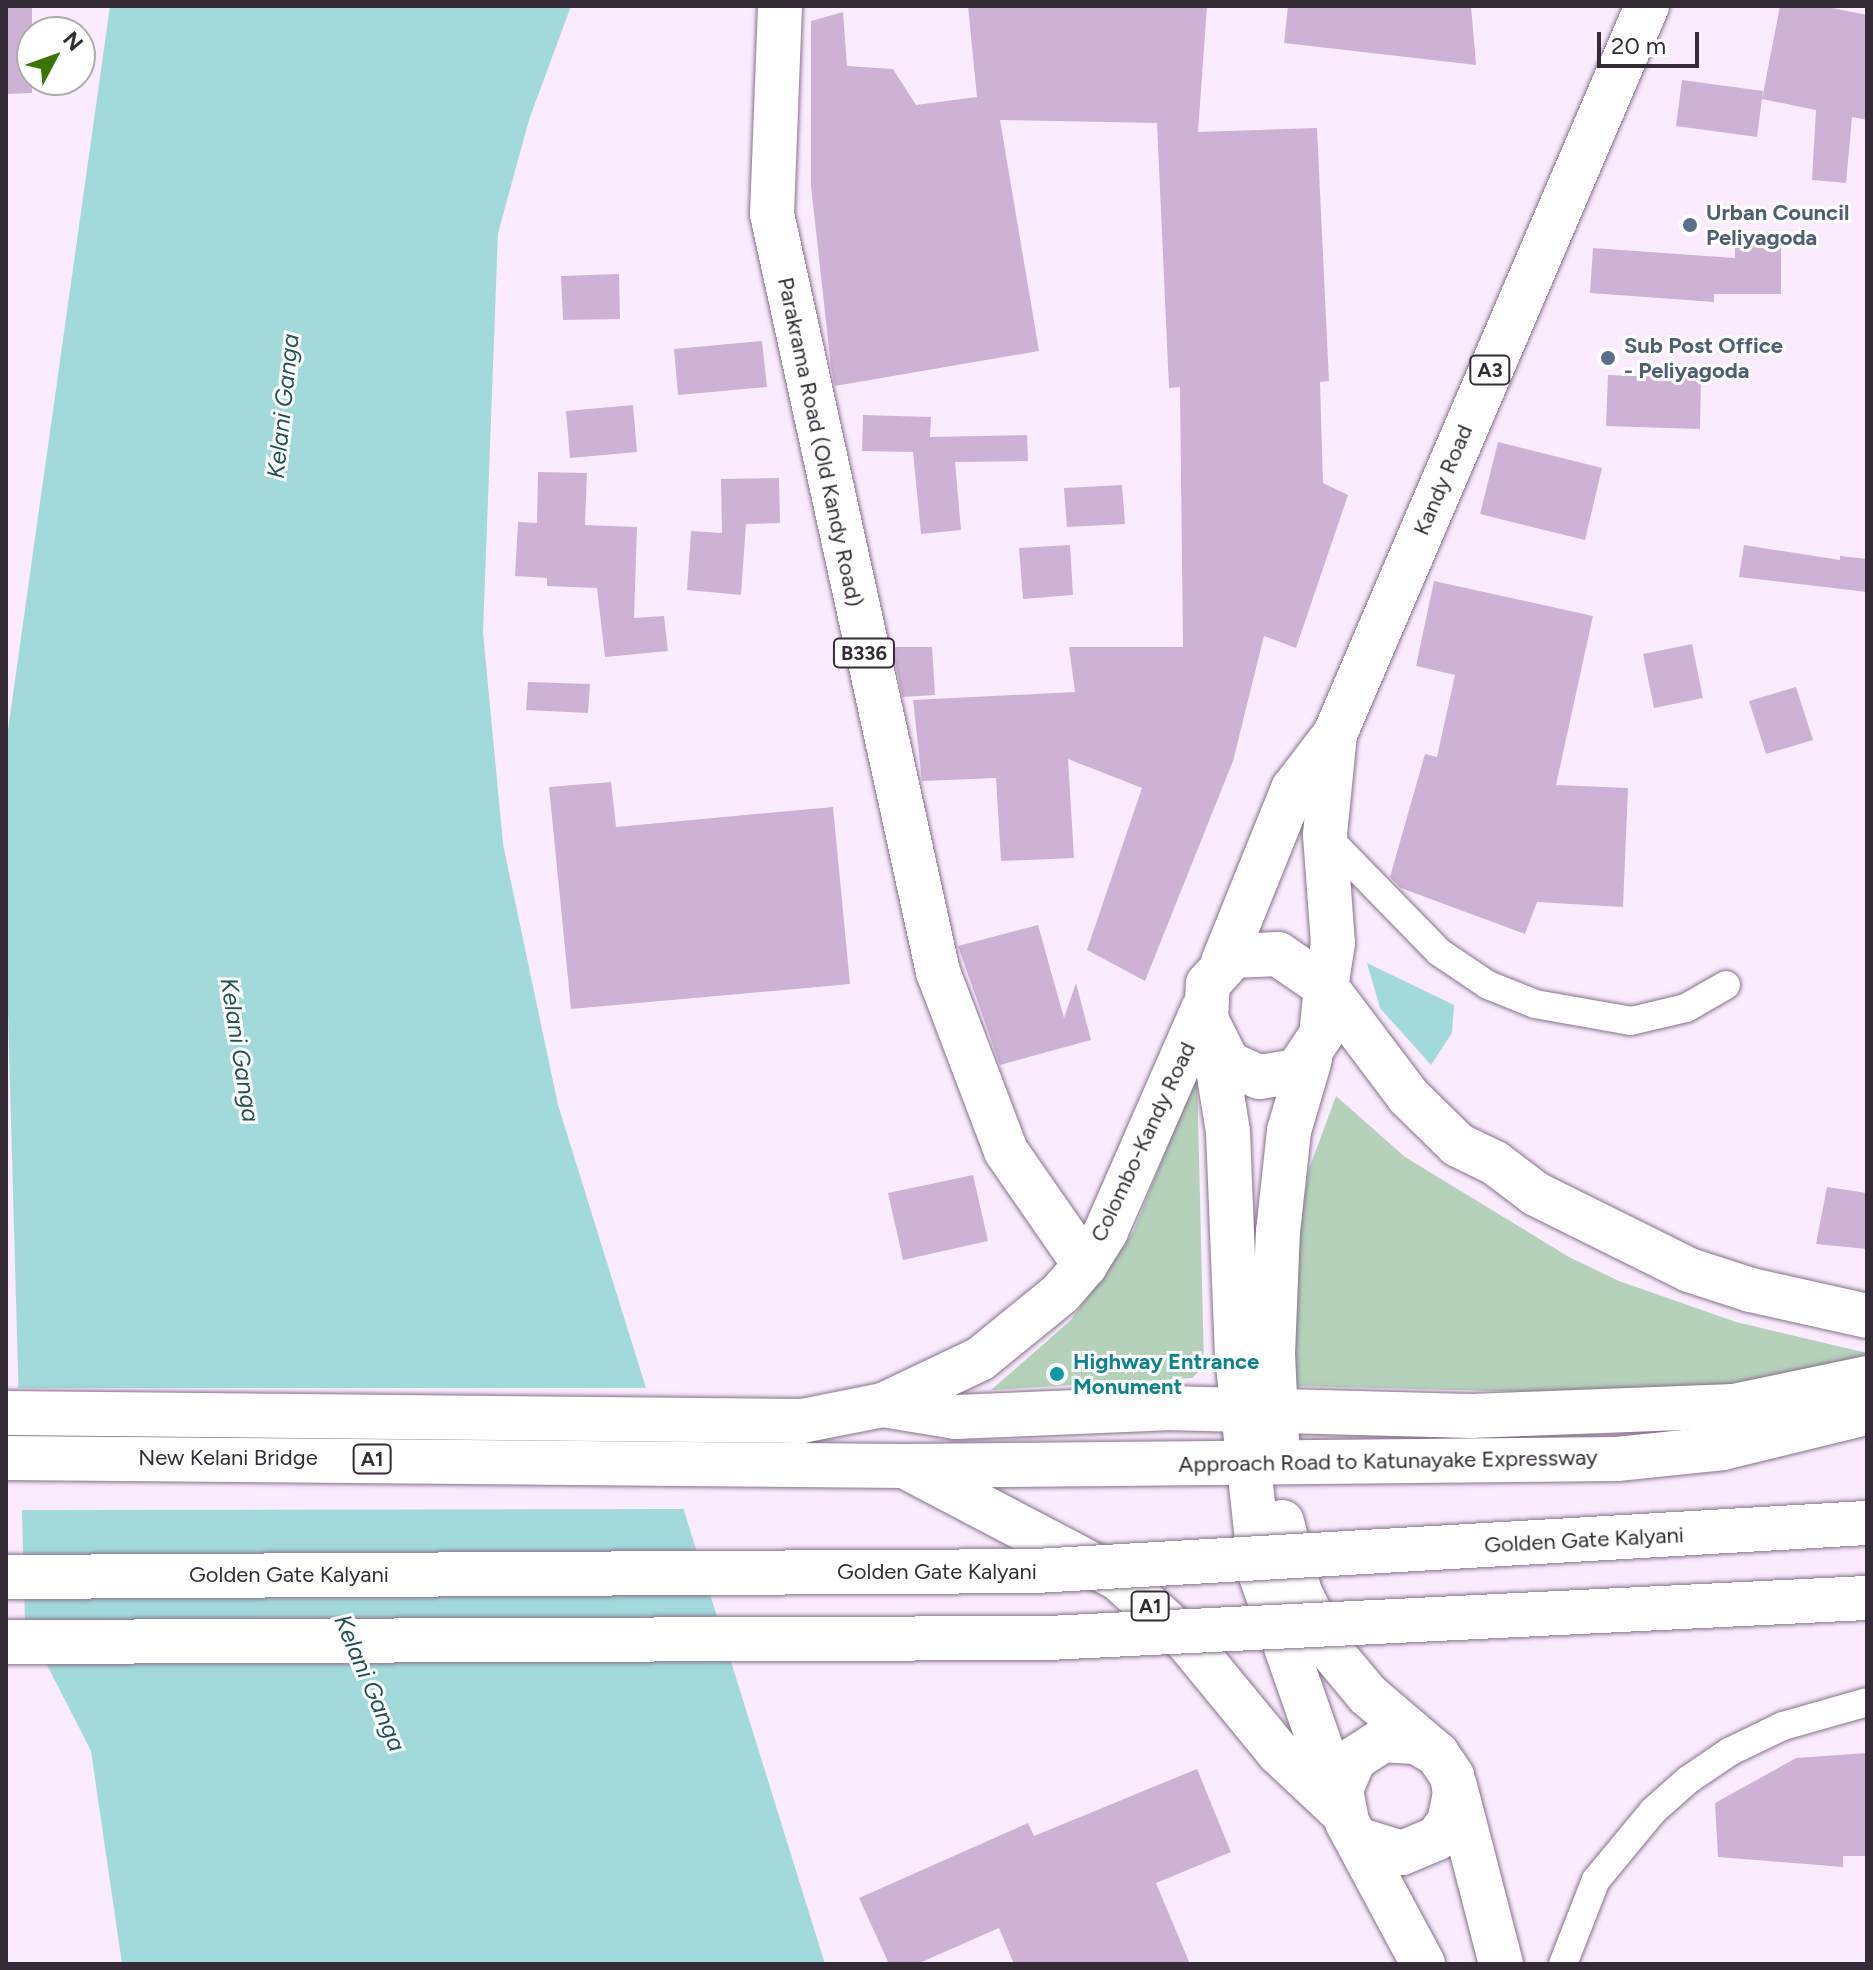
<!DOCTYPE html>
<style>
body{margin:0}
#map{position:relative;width:1873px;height:1970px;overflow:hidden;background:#faecfe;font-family:Figtree,sans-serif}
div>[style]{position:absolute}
.green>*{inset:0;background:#b5d1ba}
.water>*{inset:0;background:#a2dadc}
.pier>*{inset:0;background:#faecfe}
.building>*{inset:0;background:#ceb2d5}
.roads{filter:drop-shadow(0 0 2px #87718c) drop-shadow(0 0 2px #87718c)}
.minor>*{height:28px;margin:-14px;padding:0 14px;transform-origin:14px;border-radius:14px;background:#fff}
.primary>*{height:44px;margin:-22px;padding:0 22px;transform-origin:22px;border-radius:22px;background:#fff}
.trunk>*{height:44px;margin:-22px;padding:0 22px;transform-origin:22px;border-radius:22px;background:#fff}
.bridges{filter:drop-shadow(0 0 2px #87718c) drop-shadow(0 0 2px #87718c)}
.motorway-bridge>*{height:44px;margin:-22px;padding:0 22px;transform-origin:22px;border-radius:22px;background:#fff}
.dots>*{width:22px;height:22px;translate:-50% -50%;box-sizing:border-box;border:4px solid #fff;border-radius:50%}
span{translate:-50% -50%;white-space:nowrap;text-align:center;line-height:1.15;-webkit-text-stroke:6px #fff;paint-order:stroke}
.shield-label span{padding:2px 6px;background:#fff;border:2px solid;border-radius:6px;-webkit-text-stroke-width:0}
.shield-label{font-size:20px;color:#342b37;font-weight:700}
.service-label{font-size:22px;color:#4e5e75;font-weight:700}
.left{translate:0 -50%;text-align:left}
.street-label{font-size:22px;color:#342b37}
.culture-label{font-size:22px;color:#0d838f;font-weight:700}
.water-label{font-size:24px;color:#205153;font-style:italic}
.frame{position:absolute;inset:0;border:8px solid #342b37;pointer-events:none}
.north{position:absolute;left:16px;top:16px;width:80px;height:80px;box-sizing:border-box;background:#fff;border:2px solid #aeaaaf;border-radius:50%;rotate:49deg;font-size:22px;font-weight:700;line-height:32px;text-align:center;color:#342b37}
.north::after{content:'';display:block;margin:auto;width:28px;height:36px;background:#3c7507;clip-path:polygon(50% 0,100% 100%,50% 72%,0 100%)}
.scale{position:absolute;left:1597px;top:32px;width:102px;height:36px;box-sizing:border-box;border:4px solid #342b37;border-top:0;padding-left:10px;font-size:24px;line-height:28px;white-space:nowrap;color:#342b37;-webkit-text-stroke:6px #fff;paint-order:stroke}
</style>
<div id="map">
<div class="green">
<div style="clip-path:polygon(1197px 1073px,1204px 1366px,1192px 1378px,991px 1390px,1070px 1321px,1112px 1264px,1134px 1230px)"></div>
<div style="clip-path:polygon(1336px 1096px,1405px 1157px,1569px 1257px,1619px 1281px,1736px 1322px,1867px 1353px,1867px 1361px,1756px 1384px,1622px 1394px,1294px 1386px,1300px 1218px,1309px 1169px)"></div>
</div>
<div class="water">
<div style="clip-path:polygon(110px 6px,571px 6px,529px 120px,498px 233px,483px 632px,503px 844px,558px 1105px,825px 1964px,122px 1964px,91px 1751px,25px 1622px,6px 941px,6px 744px)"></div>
<div style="clip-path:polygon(1367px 963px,1454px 1005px,1452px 1033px,1431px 1065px,1380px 1008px)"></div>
</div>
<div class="pier">
<div style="clip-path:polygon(14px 1388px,650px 1388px,688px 1509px,18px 1510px)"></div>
</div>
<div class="building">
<div style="clip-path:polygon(6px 6px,32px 6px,32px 93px,6px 94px)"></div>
<div style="clip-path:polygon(968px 6px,1207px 6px,1198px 132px,1317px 128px,1329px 381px,1320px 382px,1323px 483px,1348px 495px,1296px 648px,1264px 636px,1233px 761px,1145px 981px,1087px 950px,1142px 788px,1068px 759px,1074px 858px,1001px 861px,996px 778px,922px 781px,913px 700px,1075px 692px,1069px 647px,1183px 647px,1180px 387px,1169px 388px,1157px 123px,1000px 120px,1039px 351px,835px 386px,831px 367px,811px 186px,811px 21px,843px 12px,847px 66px,893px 69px,916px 105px,977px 97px)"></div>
<div style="clip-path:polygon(1288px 6px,1471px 6px,1476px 65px,1284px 43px)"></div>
<div style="clip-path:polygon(1780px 6px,1822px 6px,1867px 15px,1867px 120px,1852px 117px,1846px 183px,1812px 180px,1816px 110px,1762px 99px)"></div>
<div style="clip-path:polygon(1682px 80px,1763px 91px,1757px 137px,1676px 126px)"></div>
<div style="clip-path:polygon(1735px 235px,1781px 235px,1781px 294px,1714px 294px,1714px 302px,1590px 293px,1593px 248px,1735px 258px)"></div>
<div style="clip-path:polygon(619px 274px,620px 319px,563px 320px,561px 276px)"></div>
<div style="clip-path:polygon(762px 341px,767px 387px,678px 395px,674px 349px)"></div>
<div style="clip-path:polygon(1608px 375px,1701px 378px,1700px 429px,1606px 426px)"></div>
<div style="clip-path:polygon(633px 405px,637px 452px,570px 458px,566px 411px)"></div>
<div style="clip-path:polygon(863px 415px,931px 417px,930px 437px,1027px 435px,1028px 461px,955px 462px,961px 530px,921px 534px,913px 452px,862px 451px)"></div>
<div style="clip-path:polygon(1498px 442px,1602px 468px,1585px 540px,1480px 514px)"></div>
<div style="clip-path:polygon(538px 472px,587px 473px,585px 525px,637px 527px,634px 618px,664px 616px,668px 651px,605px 657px,597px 588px,547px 586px,547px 578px,515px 576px,518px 522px,537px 523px)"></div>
<div style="clip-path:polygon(779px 478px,780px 523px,746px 524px,741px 595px,687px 590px,691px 531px,722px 533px,721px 479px)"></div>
<div style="clip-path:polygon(1122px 485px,1125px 524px,1067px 527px,1064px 488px)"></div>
<div style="clip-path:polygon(1070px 545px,1073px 595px,1023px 599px,1019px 548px)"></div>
<div style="clip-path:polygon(1744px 545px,1840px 560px,1840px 556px,1867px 559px,1867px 592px,1739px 577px)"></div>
<div style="clip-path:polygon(1434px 581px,1593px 616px,1556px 785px,1628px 788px,1623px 907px,1537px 902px,1525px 934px,1401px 888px,1390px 877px,1425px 754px,1437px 757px,1455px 675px,1416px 666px)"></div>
<div style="clip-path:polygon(1692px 644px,1703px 698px,1654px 708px,1643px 654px)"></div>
<div style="clip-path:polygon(892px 647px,932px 647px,935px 695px,903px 697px)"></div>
<div style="clip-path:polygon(528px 682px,590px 684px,588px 713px,526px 710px)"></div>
<div style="clip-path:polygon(1796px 687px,1813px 740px,1766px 754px,1749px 701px)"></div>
<div style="clip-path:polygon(611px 782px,616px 827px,833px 807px,850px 984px,571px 1009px,549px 787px)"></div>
<div style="clip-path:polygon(1038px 925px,1064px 1018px,1076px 983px,1091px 1040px,1000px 1065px,958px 946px)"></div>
<div style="clip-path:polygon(973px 1175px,988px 1241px,903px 1260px,888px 1193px)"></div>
<div style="clip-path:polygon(1827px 1187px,1867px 1193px,1867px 1249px,1816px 1244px)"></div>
<div style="clip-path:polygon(1867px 1753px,1867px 1856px,1843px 1856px,1843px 1867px,1718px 1857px,1715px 1803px,1796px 1758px)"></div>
<div style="clip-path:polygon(1197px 1769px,1231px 1852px,1156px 1883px,1190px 1964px,1014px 1964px,999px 1928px,917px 1964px,889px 1964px,859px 1898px,1028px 1823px,1034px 1836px)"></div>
</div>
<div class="roads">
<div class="minor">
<div style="left:1325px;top:835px;width:163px;rotate:45.7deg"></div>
<div style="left:1439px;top:952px;width:59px;rotate:34deg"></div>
<div style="left:1488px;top:985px;width:51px;rotate:22deg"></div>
<div style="left:1535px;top:1004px;width:97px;rotate:10deg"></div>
<div style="left:1631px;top:1021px;width:57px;rotate:-13.3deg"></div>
<div style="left:1686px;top:1008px;width:46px;rotate:-29.9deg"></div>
<div style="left:1563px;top:1964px;width:90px;rotate:-68.6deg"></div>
<div style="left:1596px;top:1880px;width:89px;rotate:-50.4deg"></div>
<div style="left:1653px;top:1811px;width:47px;rotate:-41.5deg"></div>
<div style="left:1688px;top:1780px;width:50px;rotate:-34.3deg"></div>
<div style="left:1729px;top:1752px;width:60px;rotate:-25.7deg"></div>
<div style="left:1783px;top:1726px;width:87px;rotate:-15.9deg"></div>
</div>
<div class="primary">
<div style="left:780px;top:6px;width:208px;rotate:92.2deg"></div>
<div style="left:772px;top:214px;width:776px;rotate:77.65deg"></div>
<div style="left:938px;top:972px;width:191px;rotate:69.2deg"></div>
<div style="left:1006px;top:1151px;width:139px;rotate:55.3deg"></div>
</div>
<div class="trunk">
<div style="left:1335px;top:734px;width:101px;rotate:95.7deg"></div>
<div style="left:1325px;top:835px;width:108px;rotate:85.8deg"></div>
<div style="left:1333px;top:943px;width:45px;rotate:99deg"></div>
<div style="left:1326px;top:987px;width:48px;rotate:95.9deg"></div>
<div style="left:1321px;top:1035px;width:43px;rotate:123.7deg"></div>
<div style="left:1297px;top:1071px;width:38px;rotate:171deg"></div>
<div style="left:1259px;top:1077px;width:34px;rotate:-156deg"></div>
<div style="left:1228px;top:1063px;width:49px;rotate:-116.6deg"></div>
<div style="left:1206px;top:1019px;width:35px;rotate:-87deg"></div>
<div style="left:1208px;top:984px;width:38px;rotate:-48deg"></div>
<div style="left:1233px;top:956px;width:45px;rotate:-2.5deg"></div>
<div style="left:1278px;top:954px;width:58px;rotate:34.5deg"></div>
<div style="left:1326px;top:987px;width:136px;rotate:53deg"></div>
<div style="left:1408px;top:1096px;width:70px;rotate:44.4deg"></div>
<div style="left:1458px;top:1145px;width:41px;rotate:25.9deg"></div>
<div style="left:1495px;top:1163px;width:51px;rotate:37.1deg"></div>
<div style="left:1536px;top:1194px;width:171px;rotate:26.4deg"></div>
<div style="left:1689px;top:1270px;width:65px;rotate:17.9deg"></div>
<div style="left:1751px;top:1290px;width:119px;rotate:12.6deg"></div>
<div style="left:1223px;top:962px;width:187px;rotate:-68deg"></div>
<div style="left:1293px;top:789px;width:69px;rotate:-52.6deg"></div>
<div style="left:1335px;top:734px;width:792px;rotate:-66.8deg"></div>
<div style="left:1213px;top:1039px;width:94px;rotate:80.8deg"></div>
<div style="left:1228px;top:1132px;width:224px;rotate:87.7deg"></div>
<div style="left:1237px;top:1356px;width:221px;rotate:83.8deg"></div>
<div style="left:1261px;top:1576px;width:251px;rotate:70.7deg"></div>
<div style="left:883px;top:1405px;width:74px;rotate:9.3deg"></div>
<div style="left:956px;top:1417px;width:211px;rotate:-2.4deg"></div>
<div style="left:1167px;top:1408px;width:304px;rotate:1.5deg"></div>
<div style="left:1471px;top:1416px;width:263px;rotate:-2.2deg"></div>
<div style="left:1734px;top:1406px;width:136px;rotate:-11.9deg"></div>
<div style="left:6px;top:1413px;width:796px;rotate:0.58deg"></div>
<div style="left:802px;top:1421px;width:83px;rotate:-11.2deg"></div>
<div style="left:883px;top:1405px;width:107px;rotate:-25.4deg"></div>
<div style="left:980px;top:1359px;width:103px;rotate:-39.1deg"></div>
<div style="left:1060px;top:1294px;width:38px;rotate:-49deg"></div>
<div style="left:1085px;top:1265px;width:40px;rotate:-58deg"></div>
<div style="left:1106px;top:1231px;width:242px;rotate:-66.4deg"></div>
<div style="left:1277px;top:1441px;width:87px;rotate:-92.6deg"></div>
<div style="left:1273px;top:1354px;width:122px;rotate:-87.7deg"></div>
<div style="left:1278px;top:1232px;width:102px;rotate:-83.8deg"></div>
<div style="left:1289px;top:1131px;width:75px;rotate:-73.7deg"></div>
<div style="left:6px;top:1458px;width:898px;rotate:0.51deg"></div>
<div style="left:904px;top:1466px;width:713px;rotate:-0.56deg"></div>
<div style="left:1617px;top:1459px;width:107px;rotate:-5.9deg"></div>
<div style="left:1723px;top:1448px;width:148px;rotate:-13.7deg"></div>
<div style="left:910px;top:1469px;width:235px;rotate:27.7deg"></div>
<div style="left:1118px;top:1578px;width:93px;rotate:42.4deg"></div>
<div style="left:1187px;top:1641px;width:145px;rotate:50.6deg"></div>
<div style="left:1279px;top:1753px;width:85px;rotate:43.1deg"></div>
<div style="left:1282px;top:1522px;width:73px;rotate:75.8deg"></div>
<div style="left:1300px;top:1593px;width:59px;rotate:63deg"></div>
<div style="left:1327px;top:1646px;width:64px;rotate:50.1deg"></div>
<div style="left:1368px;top:1695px;width:91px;rotate:40.5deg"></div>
<div style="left:1455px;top:1786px;width:184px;rotate:75.5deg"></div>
<div style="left:1357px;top:1839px;width:47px;rotate:17.3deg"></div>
<div style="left:1402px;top:1853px;width:38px;rotate:-23deg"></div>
<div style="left:1437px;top:1838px;width:20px;rotate:-53deg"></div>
<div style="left:1449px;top:1822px;width:29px;rotate:-78deg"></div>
<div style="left:1455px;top:1794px;width:18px;rotate:-99deg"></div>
<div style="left:1452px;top:1776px;width:27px;rotate:-124deg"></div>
<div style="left:1437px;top:1754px;width:24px;rotate:-150deg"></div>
<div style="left:1416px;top:1742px;width:33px;rotate:-177deg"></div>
<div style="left:1383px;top:1740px;width:35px;rotate:147deg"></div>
<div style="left:1354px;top:1759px;width:34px;rotate:113deg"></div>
<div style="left:1341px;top:1790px;width:33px;rotate:79deg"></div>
<div style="left:1347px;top:1822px;width:161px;rotate:61.8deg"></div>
</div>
</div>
<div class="bridges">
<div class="motorway-bridge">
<div style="left:6px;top:1577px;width:1030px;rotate:-0.33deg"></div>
<div style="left:1036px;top:1571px;width:832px;rotate:-3.31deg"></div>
<div style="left:6px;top:1642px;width:1042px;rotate:-0.22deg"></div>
<div style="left:1048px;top:1638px;width:820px;rotate:-2.8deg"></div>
</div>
</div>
<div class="dots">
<div style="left:1690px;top:225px;background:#5c6f8a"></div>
<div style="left:1608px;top:358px;background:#5c6f8a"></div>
<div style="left:1057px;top:1374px;background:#0f9aa8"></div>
</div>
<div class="shield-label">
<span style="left:1490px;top:370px">A3</span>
<span style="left:864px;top:653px">B336</span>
<span style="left:372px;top:1459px">A1</span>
<span style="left:1150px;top:1606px">A1</span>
</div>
<div class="service-label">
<span class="left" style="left:1706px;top:225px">Urban Council<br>Peliyagoda</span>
<span class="left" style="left:1624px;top:358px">Sub Post Office<br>- Peliyagoda</span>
</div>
<div class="street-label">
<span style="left:820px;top:442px;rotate:78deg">Parakrama Road (Old Kandy Road)</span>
<span style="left:1443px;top:480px;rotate:-67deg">Kandy Road</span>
<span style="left:1143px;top:1142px;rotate:-65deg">Colombo-Kandy Road</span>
<span style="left:228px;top:1458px">New Kelani Bridge</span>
<span style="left:1388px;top:1461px;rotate:-1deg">Approach Road to Katunayake Expressway</span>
<span style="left:1584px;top:1540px;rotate:-3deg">Golden Gate Kalyani</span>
<span style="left:937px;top:1572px">Golden Gate Kalyani</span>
<span style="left:289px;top:1575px">Golden Gate Kalyani</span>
</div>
<div class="culture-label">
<span class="left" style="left:1073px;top:1374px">Highway Entrance<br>Monument</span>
</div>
<div class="water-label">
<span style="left:283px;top:406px;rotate:-84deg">Kelani Ganga</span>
<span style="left:240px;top:1050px;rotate:81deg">Kelani Ganga</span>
<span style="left:370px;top:1683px;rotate:67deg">Kelani Ganga</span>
</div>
<div class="frame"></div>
<div class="north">N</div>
<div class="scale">20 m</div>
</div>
